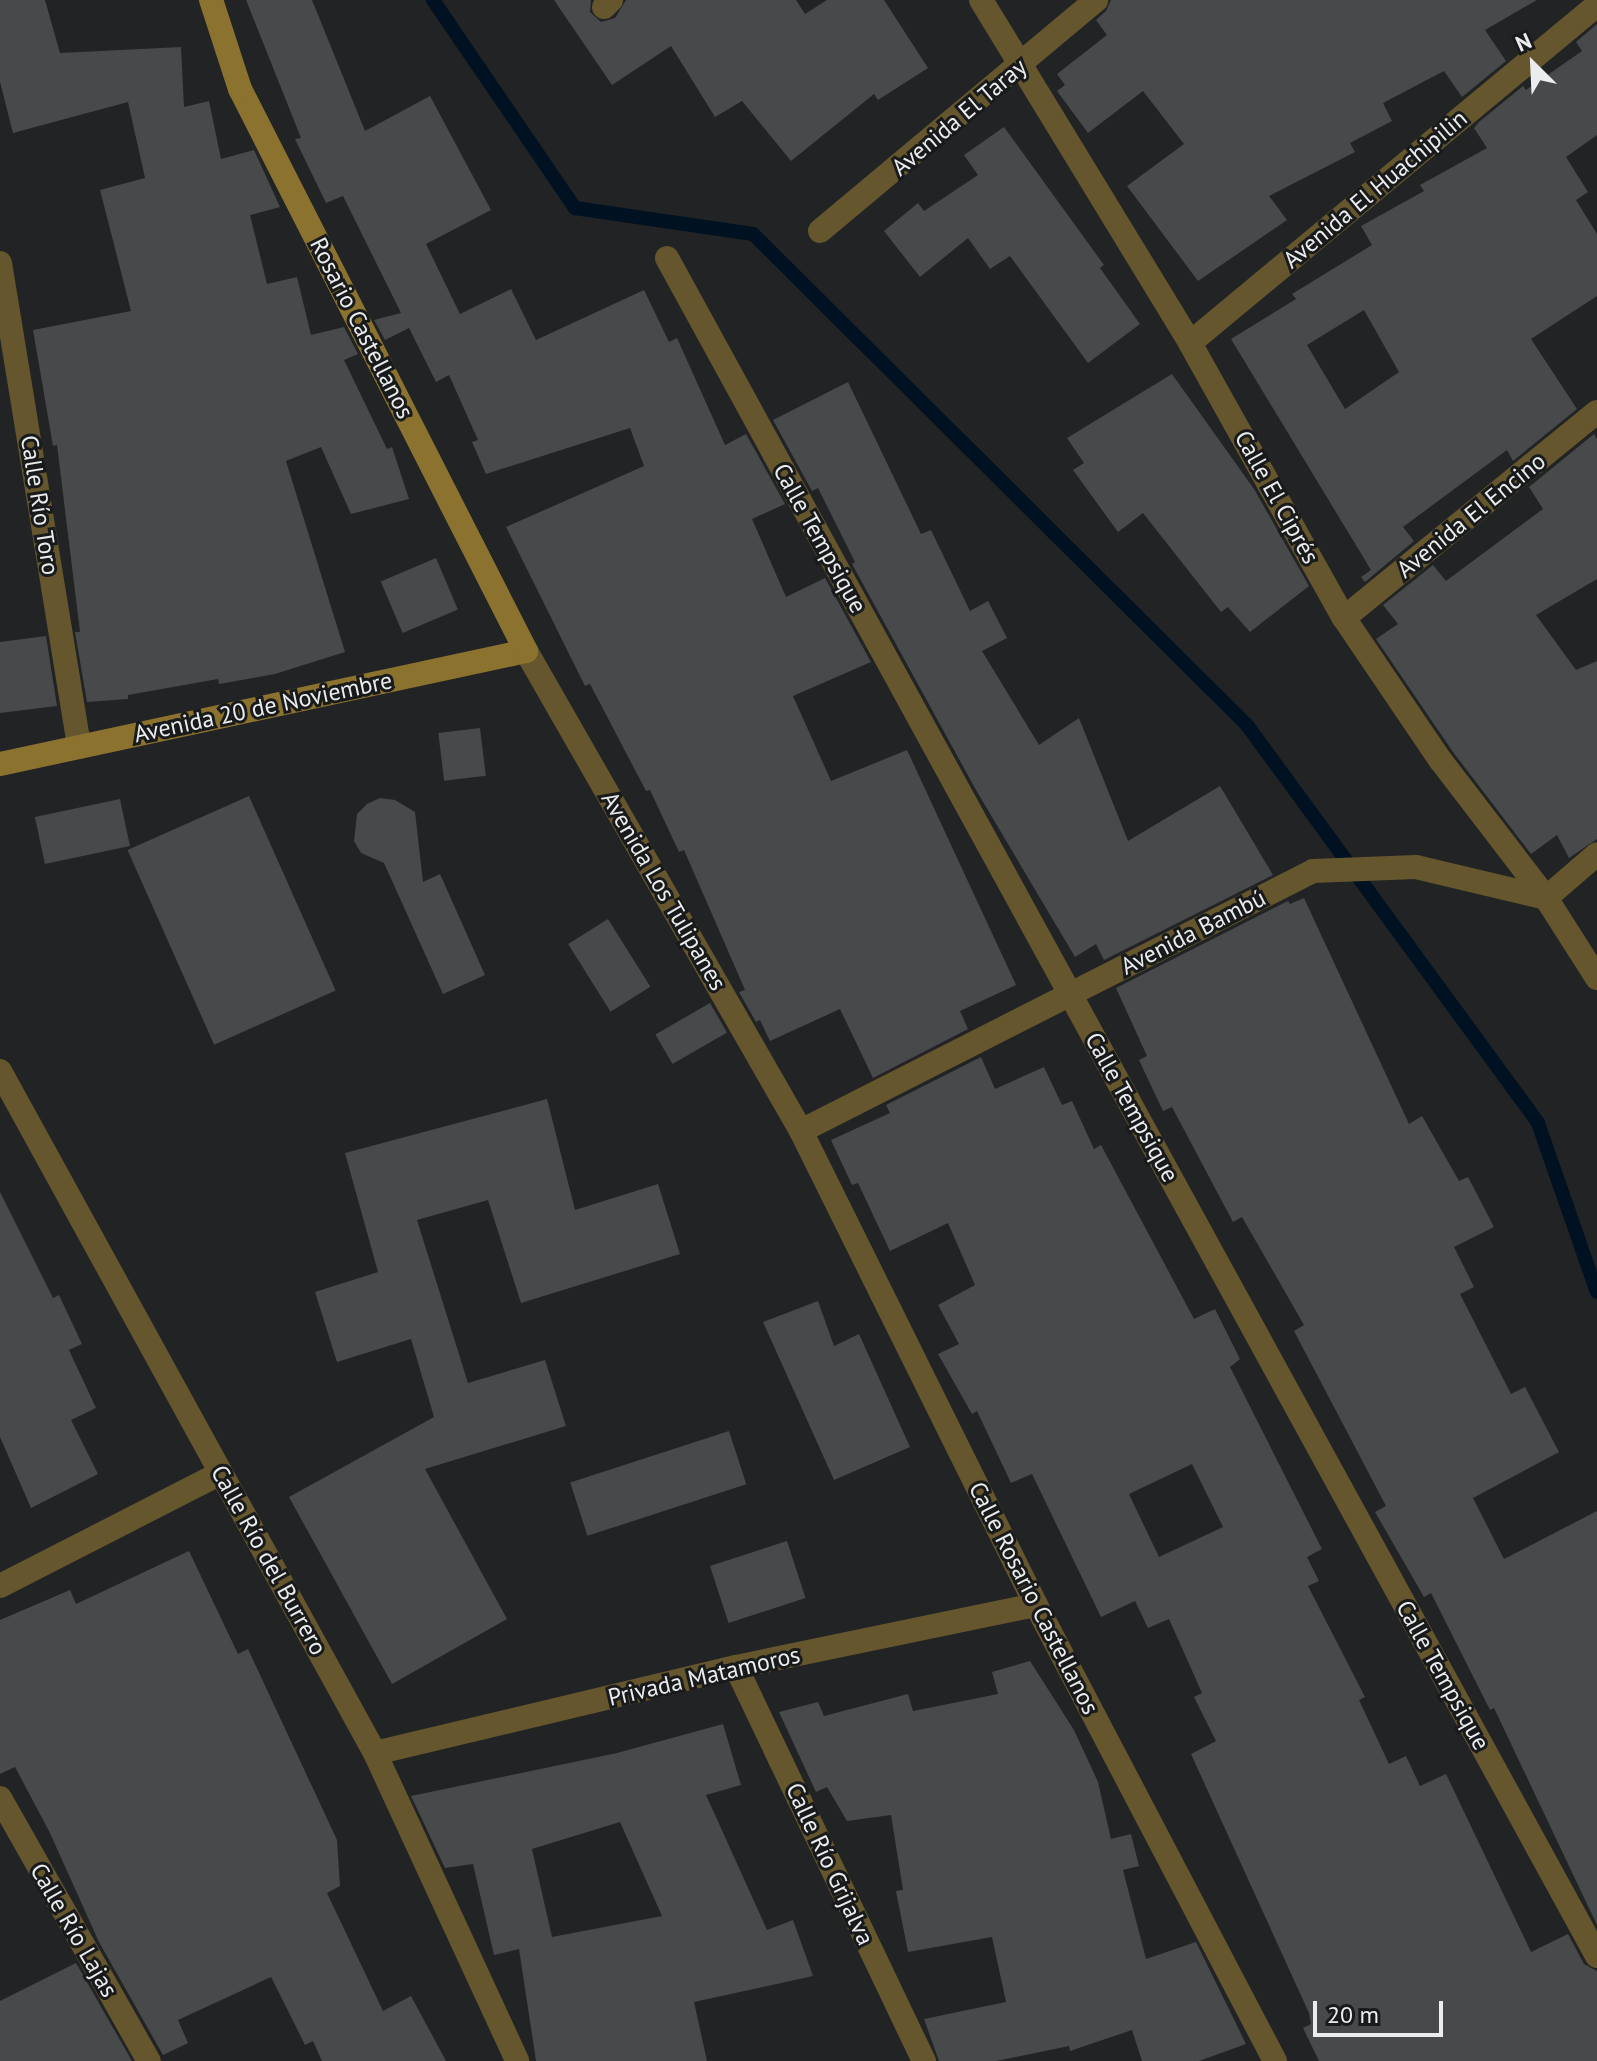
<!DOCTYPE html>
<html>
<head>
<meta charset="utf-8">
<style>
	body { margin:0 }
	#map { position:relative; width:1597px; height:2061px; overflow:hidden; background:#212325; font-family:"PT Sans",sans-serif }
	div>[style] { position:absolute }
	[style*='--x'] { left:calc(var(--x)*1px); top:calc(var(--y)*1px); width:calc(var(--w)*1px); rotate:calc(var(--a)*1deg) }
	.stream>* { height:14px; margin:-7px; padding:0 7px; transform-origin:7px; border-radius:7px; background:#012 }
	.building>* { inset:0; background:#47494b; transform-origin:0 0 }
	.street>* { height:24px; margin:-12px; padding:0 12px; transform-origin:12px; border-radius:12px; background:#66562e }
	.secondary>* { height:24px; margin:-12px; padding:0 12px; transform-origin:12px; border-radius:12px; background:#8c722f }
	span { translate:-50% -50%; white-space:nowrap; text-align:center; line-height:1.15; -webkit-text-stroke:6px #181a1b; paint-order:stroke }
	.street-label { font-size:24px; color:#ebeced }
	.north { position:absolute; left:1493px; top:24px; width:80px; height:80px; -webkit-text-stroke:6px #181a1b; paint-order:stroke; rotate:336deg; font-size:22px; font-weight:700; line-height:32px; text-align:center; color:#ebeced }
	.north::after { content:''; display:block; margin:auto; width:28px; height:36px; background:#ebeced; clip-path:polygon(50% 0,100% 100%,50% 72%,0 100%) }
	.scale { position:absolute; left:1313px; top:2001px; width:130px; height:36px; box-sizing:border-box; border:4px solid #ebeced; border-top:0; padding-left:10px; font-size:24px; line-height:28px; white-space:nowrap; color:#ebeced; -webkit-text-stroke:6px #181a1b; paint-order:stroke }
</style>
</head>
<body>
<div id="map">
	<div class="stream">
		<div style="--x:433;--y:0;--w:252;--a:55.7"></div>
		<div style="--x:575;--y:208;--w:180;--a:8.3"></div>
		<div style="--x:753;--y:234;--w:697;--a:44.83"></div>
		<div style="--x:1247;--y:725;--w:493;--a:53.8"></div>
		<div style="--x:1538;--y:1123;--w:179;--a:70.8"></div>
	</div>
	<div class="building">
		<div style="clip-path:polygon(0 0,45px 0,60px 53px,181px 47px,184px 107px,209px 101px,221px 159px,254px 150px,280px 207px,250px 215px,267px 284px,297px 277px,311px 335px,344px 327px,358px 354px,344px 360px,387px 449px,392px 447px,409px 499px,351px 514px,321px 447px,286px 461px,345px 652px,275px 674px,219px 684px,218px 679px,128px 695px,128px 699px,87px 702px,75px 632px,80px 632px,57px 445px,53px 446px,33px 330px,131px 311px,100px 190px,145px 178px,128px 102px,13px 133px,0 82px)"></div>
		<div style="clip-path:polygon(246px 0,312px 0,365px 131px,430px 96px,491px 210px,426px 244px,460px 314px,511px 289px,536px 340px,644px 290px,669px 342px,677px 338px,725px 445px,746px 434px,785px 504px,752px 519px,786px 597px,825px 578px,871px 662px,793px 696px,831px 781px,907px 750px,1016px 985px,960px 1011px,968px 1029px,873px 1078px,840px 1009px,770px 1041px,760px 1020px,756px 1022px,739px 992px,745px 990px,684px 850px,679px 852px,650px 790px,646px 791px,590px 684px,585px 686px,506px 527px,644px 466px,630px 428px,486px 474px,472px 442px,478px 440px,449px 375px,436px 382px,409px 328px,385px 340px,374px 320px,401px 313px,343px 196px,326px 203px,295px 139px,301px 138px)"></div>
		<div style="clip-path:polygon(554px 0,591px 0,590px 12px,601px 22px,615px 18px,626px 0,796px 0,805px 14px,827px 0,884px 0,928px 68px,878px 100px,874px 94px,791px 161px,742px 101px,715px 117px,671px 46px,612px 85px)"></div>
		<div style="clip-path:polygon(1111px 0,1537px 0,1485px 30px,1506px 61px,1462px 97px,1444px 71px,1383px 103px,1392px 121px,1350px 143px,1355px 152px,1269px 196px,1287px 220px,1198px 281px,1127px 186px,1184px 144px,1143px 91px,1088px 133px,1057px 91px,1065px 85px,1057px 74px,1107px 35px,1096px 20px,1106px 11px)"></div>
		<div style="clip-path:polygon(evenodd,1597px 24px,1597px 135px,1566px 157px,1588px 192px,1576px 200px,1597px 234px,1597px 296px,1531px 339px,1577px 409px,1513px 461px,1507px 450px,1403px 527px,1414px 541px,1365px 582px,1361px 577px,1371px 570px,1231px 339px,1296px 299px,1292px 294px,1372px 245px,1361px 226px,1424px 191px,1420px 185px,1487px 148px,1474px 128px,1479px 122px,1523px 86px,1526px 90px,1582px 51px,1576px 42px,1597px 24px,1364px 310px,1399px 372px,1345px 409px,1307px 345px,1364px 310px)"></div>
		<div style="clip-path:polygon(1004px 127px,1104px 265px,1100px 268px,1140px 324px,1088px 363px,1010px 256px,990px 269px,968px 238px,920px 277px,884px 231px,918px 203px,924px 211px,978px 175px,964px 155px)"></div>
		<div style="clip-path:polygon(1172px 374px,1254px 489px,1309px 586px,1250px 632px,1228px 607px,1221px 612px,1143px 513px,1118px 532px,1073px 470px,1084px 463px,1067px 438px)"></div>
		<div style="clip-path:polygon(848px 382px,921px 534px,931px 530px,970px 611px,988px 601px,1007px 638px,982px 651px,1039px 745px,1079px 718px,1128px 841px,1220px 786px,1273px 875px,1104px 960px,1096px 944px,1075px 957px,976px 790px,852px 564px,855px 562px,818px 488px,812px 491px,773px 420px)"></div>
		<div style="clip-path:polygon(1594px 434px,1597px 439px,1597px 579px,1536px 615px,1576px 670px,1597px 661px,1597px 839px,1569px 858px,1557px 835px,1531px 854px,1453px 752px,1376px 639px,1398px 624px,1383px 605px,1433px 565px,1446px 581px,1543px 509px,1529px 487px)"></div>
		<div style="left:436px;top:558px;width:56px;height:60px;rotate:67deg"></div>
		<div style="clip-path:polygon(46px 636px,57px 706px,0 713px,0 642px)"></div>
		<div style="left:480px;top:728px;width:48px;height:42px;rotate:83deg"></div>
		<div style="left:249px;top:796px;width:213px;height:133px;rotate:66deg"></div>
		<div style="clip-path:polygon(380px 798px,395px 800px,415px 812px,423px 882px,440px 874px,485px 975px,443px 994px,384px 863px,361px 853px,354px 841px,357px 814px,367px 804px)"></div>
		<div style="left:120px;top:799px;width:48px;height:87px;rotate:78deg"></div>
		<div style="clip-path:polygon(1304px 898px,1409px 1124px,1422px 1116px,1459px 1181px,1468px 1177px,1494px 1227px,1454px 1247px,1474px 1287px,1460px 1294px,1511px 1394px,1525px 1387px,1559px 1452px,1473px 1498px,1504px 1559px,1597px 1511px,1597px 1925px,1494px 1708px,1490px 1710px,1431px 1593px,1424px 1597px,1375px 1512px,1386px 1506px,1294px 1331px,1304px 1325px,1242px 1217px,1233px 1222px,1172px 1107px,1163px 1111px,1139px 1060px,1147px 1056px,1116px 988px,1288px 901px,1290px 904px)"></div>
		<div style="left:608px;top:919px;width:80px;height:47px;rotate:58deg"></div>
		<div style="left:710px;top:1003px;width:34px;height:63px;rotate:60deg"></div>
		<div style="clip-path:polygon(evenodd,981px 1057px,995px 1089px,1044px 1067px,1062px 1105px,1072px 1101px,1094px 1149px,1101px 1145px,1194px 1319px,1215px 1309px,1240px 1359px,1230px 1367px,1322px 1549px,1307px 1557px,1319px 1581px,1308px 1586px,1365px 1697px,1359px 1700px,1389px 1764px,1406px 1756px,1420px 1786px,1446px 1774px,1531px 1952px,1568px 1934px,1584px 1964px,1597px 1971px,1597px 2061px,1319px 2061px,1303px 2028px,1311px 2024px,1309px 2013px,1191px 1754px,1216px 1741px,1194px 1697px,1202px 1693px,1169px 1619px,1148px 1628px,1135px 1601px,1101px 1617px,1032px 1474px,1011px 1483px,977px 1411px,972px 1414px,938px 1354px,959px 1344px,938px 1305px,975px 1285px,948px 1223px,890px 1251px,858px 1183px,852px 1185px,831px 1140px,890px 1113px,886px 1105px,981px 1057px,1192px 1464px,1223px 1527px,1159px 1557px,1129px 1494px,1192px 1464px)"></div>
		<div style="clip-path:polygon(547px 1099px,575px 1210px,658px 1184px,680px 1254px,521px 1303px,488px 1200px,417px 1220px,468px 1383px,545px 1360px,566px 1426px,425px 1469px,507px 1619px,392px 1684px,289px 1497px,434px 1417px,411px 1339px,337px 1362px,315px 1292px,378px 1272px,345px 1153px)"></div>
		<div style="clip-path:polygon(0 1192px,53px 1298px,59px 1295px,82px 1344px,69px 1350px,96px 1408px,71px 1420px,98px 1474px,31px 1508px,0 1437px)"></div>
		<div style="clip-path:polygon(818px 1301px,834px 1346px,859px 1334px,910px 1447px,834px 1480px,763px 1322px)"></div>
		<div style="left:729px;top:1431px;width:56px;height:167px;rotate:72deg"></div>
		<div style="left:787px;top:1541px;width:60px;height:81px;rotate:72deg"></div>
		<div style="clip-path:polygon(189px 1551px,238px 1654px,248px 1649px,337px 1840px,340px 1886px,327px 1893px,383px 2011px,411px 1996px,446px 2061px,322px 2061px,313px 2041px,305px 2045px,271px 1977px,178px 2020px,188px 2043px,163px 2055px,99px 1942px,49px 1831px,15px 1767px,0 1774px,0 1620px,70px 1590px,76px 1604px)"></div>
		<div style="clip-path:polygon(1030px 1661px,1074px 1730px,1098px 1782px,1111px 1839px,1131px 1834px,1139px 1866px,1123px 1870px,1146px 1959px,1196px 1942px,1246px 2044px,1199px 2061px,1142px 2061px,1132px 2030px,1070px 2051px,1069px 2046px,996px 2061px,939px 2061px,924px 2019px,1006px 2002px,992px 1937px,908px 1952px,896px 1891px,903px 1890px,891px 1815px,847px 1821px,827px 1787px,816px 1792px,779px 1712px,818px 1702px,824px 1716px,908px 1694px,913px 1711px,998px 1694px,992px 1672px)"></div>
		<div style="clip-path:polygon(evenodd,723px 1724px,741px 1785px,706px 1795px,767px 1930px,793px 1920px,813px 1976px,694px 2002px,707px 2061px,536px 2061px,519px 1949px,494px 1955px,473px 1864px,445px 1868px,411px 1796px,617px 1753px,723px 1724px,620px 1822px,662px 1916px,552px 1937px,532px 1849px,620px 1822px)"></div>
		<div style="clip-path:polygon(76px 1963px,132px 2061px,0 2061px,0 2001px)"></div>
	</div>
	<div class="street">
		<div style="--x:981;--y:0;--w:402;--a:58.6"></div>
		<div style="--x:1190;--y:343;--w:315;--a:60.8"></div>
		<div style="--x:1344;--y:618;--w:173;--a:55.9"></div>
		<div style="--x:1441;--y:761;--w:173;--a:52.5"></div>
		<div style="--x:1546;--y:898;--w:95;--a:57.5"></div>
		<div style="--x:604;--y:7;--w:10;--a:-45"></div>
		<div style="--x:820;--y:231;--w:360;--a:-39.9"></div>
		<div style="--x:667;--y:258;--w:1936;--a:61.29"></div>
		<div style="--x:0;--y:263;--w:490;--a:80.7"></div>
		<div style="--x:1190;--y:343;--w:529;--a:-39.71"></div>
		<div style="--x:1344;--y:618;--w:326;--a:-39.2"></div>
		<div style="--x:526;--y:651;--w:553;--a:60.19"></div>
		<div style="--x:801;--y:1131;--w:529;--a:63.63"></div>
		<div style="--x:1036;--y:1605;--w:515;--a:62.34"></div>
		<div style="--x:0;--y:1071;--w:778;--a:61.2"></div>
		<div style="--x:375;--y:1753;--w:339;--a:65.2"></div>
		<div style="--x:801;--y:1131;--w:574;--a:-26.92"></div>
		<div style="--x:1313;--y:871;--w:103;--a:-2.2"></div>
		<div style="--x:1416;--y:867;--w:134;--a:13.4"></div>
		<div style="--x:1546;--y:898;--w:67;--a:-40.8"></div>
		<div style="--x:0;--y:1586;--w:248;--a:-27.1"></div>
		<div style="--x:736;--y:1667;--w:437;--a:64.5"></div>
		<div style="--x:375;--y:1753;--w:371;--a:-13.4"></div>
		<div style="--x:736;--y:1667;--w:306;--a:-11.7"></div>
		<div style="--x:0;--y:1798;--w:302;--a:60.5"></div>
	</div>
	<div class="secondary">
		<div style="--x:0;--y:764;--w:538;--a:-12.12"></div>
		<div style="--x:526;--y:651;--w:631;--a:-116.97"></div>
		<div style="--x:240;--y:89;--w:94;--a:-108"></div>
	</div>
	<div class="street-label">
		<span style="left:959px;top:117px;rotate:-40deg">Avenida El Taray</span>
		<span style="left:1375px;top:189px;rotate:-40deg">Avenida El Huachipilin</span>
		<span style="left:362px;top:328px;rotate:63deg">Rosario Castellanos</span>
		<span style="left:1277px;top:497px;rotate:61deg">Calle El Ciprés</span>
		<span style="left:40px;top:505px;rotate:81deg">Calle Río Toro</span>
		<span style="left:1471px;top:515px;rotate:-39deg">Avenida El Encino</span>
		<span style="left:820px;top:538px;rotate:61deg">Calle Tempsique</span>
		<span style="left:263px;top:707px;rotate:-12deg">Avenida 20 de Noviembre</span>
		<span style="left:664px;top:891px;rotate:60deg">Avenida Los Tulipanes</span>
		<span style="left:1193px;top:932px;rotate:-27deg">Avenida Bambú</span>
		<span style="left:1132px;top:1107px;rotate:61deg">Calle Tempsique</span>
		<span style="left:269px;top:1560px;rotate:61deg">Calle Río del Burrero</span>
		<span style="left:1034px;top:1598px;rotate:63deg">Calle Rosario Castellanos</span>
		<span style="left:1443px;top:1675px;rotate:61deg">Calle Tempsique</span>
		<span style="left:704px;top:1676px;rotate:-13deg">Privada Matamoros</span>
		<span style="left:830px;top:1864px;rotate:65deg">Calle Río Grijalva</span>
		<span style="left:74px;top:1930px;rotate:60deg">Calle Río Lajas</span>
	</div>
	<div class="north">N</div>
	<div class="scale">20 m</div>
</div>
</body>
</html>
